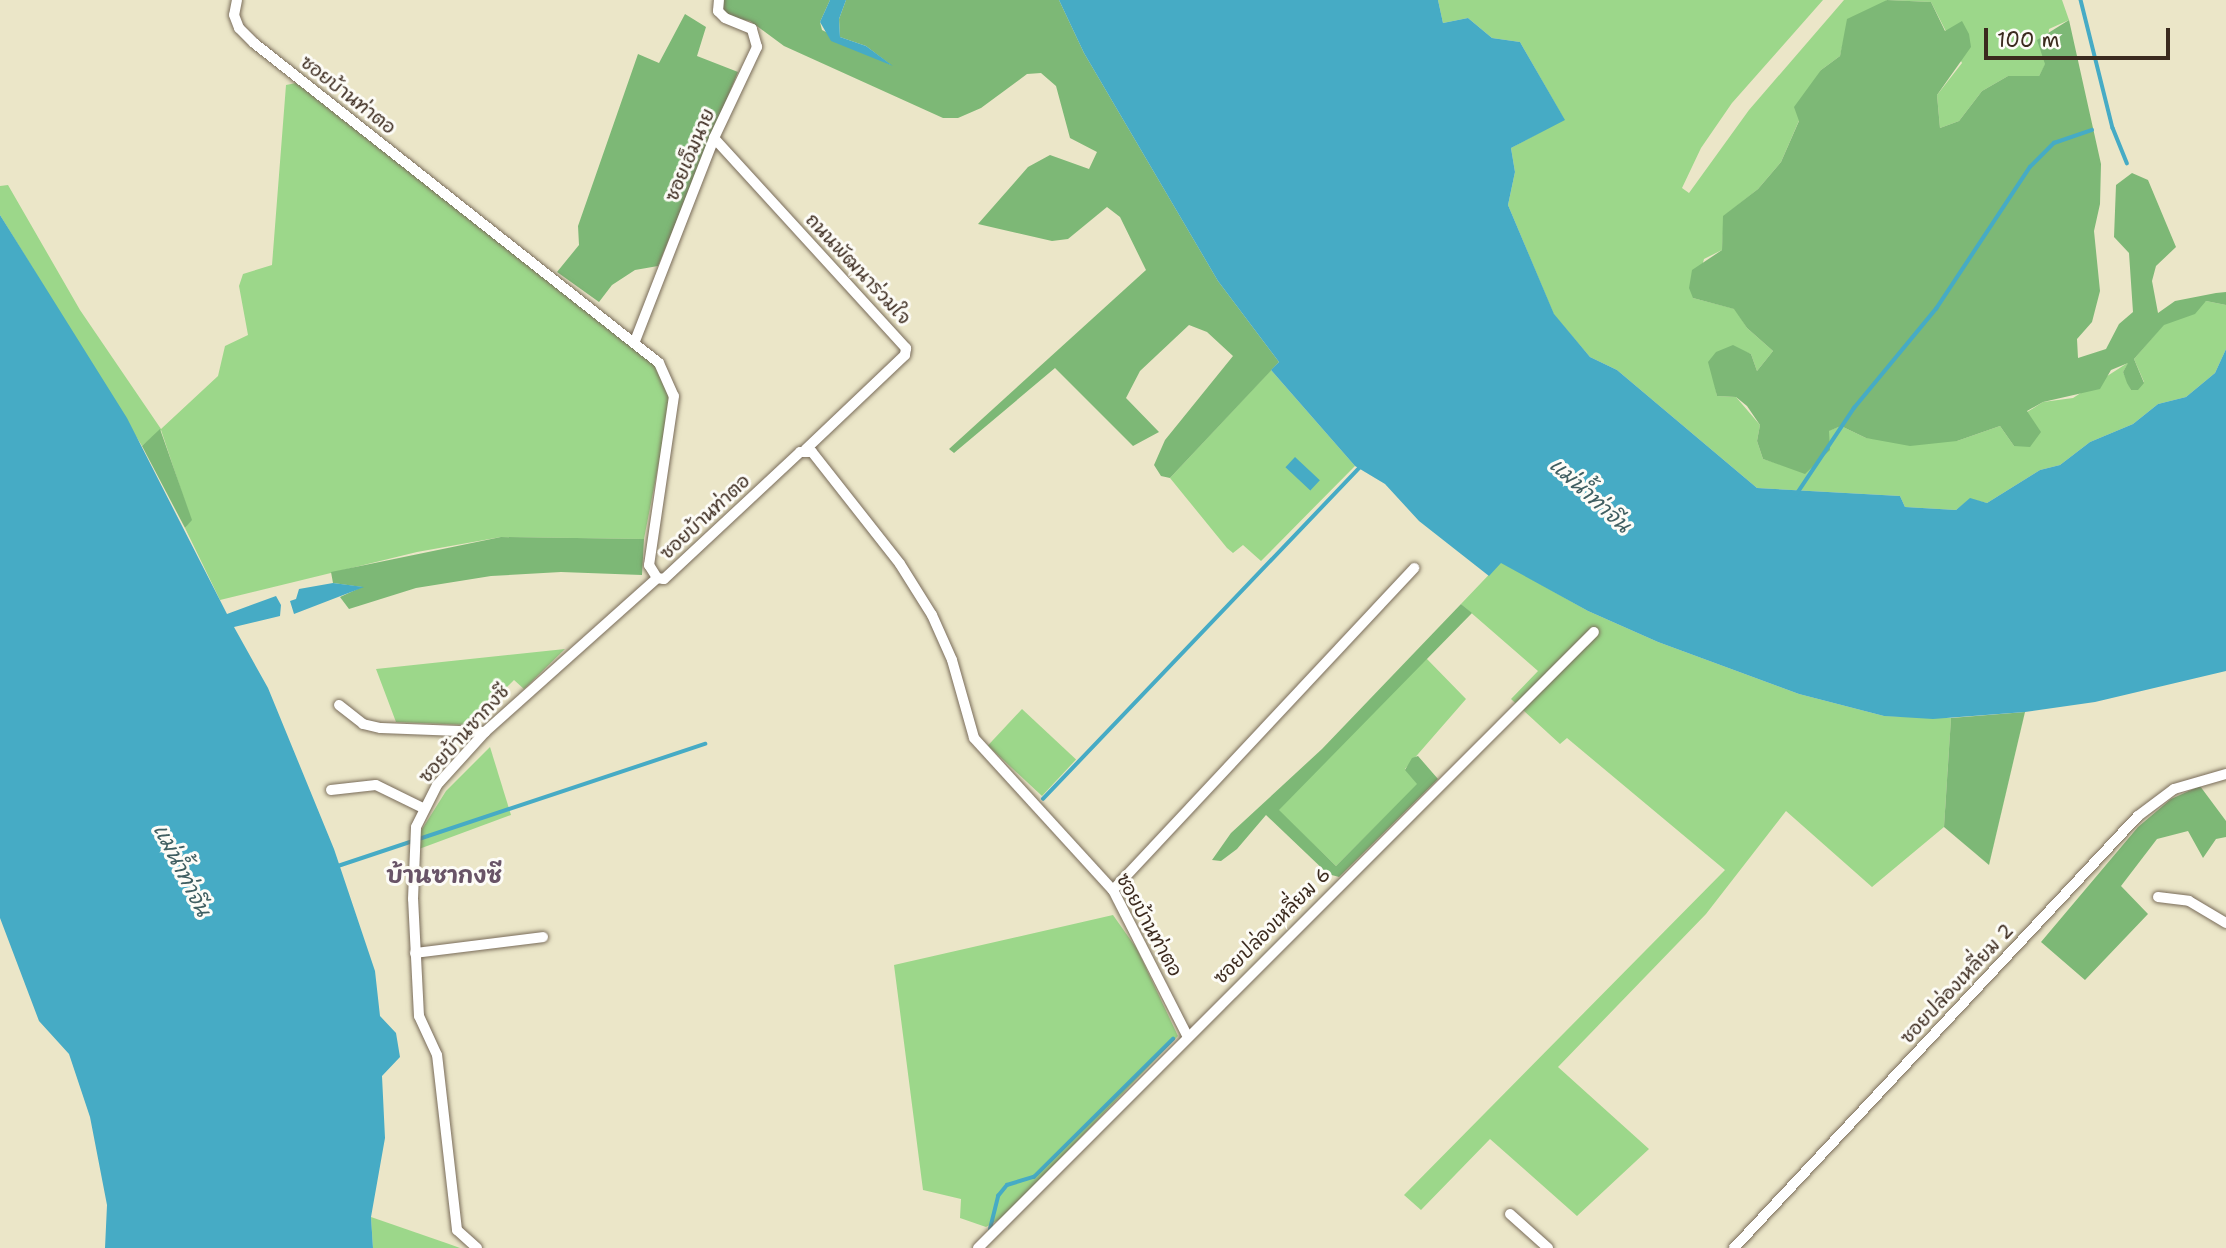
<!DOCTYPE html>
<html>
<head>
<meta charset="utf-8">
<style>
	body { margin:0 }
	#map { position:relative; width:2226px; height:1248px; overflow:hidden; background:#ebe6c8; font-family:"Shantell Sans","Playpen Sans Thai",sans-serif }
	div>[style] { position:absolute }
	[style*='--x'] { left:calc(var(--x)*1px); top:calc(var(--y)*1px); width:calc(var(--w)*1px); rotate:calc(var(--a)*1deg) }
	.green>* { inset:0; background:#9cd78a; transform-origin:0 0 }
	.forest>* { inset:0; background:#7db876 }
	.water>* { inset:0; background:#46abc5; transform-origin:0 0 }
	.stream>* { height:3.5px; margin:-1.75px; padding:0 1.75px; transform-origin:1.75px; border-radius:1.75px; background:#46abc5 }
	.roads { filter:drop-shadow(0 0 2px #796c5a) drop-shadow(0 0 2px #796c5a) }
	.minor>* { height:10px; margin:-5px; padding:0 5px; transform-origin:5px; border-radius:5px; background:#fff }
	span { translate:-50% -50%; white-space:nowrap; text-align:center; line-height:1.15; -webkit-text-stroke:6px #fdfcf7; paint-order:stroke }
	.street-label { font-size:19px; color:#3b2a1e }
	.water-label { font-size:21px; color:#3f5e61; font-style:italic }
	.quarter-label { font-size:23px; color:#695467; font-weight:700 }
	.scale { position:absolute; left:1984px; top:28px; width:186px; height:32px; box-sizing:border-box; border:4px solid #3b2a1e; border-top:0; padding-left:9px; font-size:21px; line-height:24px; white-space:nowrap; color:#3b2a1e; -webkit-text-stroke:5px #fdfcf7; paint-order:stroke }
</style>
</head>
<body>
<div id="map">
	<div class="green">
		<div style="clip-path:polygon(1438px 0,1823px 0,1732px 103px,1701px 148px,1682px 188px,1689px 193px,1749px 110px,1844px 0,2062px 0,2069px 20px,2049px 29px,2045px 65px,2039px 76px,2008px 76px,1982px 91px,1959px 121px,1940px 128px,1937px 95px,1962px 63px,1931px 2px,1887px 0,1844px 39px,1840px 56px,1821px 70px,1781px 162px,1758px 189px,1724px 216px,1722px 250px,1704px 259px,1693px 298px,1735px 309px,1747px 328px,1773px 351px,1757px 371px,1751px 354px,1743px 351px,1714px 381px,1717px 396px,1736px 397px,1760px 425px,1757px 441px,1763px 459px,1792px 468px,1828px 431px,1841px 426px,1866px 438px,1957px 441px,2000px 426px,2014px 446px,2027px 412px,2043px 402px,2073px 398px,2129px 362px,2123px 372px,2131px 390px,2144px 382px,2134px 359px,2164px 324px,2206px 301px,2226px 305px,2226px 349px,2215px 373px,2186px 397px,2158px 404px,2133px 424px,2090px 442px,2060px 465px,2040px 470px,1987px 503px,1970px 499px,1956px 510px,1905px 507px,1900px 496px,1757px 488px,1617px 370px,1590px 357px,1554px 315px,1508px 205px,1515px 172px,1511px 148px,1564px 119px,1520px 42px,1492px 38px,1468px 18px,1443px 23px)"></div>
		<div style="clip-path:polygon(296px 83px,662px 370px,670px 390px,669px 410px,644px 539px,501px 537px,417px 552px,220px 600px,185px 528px,191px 520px,161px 430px,142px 446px,0 215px,0 186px,8px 185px,80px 310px,161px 429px,218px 376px,225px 346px,248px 335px,239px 286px,243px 274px,272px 265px,286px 85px)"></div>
		<div style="clip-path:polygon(1271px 370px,1355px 466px,1261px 561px,1243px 545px,1233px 553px,1227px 548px,1170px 478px)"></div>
		<div style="clip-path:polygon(1501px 562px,1588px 611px,1658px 642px,1799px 694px,1884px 716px,1951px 718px,1944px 827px,1872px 887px,1786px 811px,1706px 914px,1558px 1067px,1649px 1149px,1577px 1216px,1490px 1139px,1421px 1210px,1404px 1195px,1725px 870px,1567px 738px,1560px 744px,1511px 699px,1538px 671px,1461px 604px)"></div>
		<div style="clip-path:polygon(565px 649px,524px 689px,514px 680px,469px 725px,396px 722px,376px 669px)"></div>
		<div style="clip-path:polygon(1426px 658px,1466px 699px,1405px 769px,1418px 784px,1336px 866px,1278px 810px)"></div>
		<div style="left:1022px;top:709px;width:74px;height:50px;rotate:43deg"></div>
		<div style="clip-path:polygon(490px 747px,511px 815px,419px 849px,419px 834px,446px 791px)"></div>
		<div style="clip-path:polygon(1113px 915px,1137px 949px,1178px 1036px,1005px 1216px,986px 1227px,960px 1218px,961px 1199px,923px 1190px,894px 965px)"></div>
		<div style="clip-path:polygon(371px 1217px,449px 1244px,460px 1248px,373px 1248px)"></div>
	</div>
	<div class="forest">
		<div style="clip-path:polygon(719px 0,830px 0,820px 22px,822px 30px,891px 65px,866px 46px,840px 37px,839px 19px,846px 0,1059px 0,1084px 53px,1218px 281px,1279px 362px,1170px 478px,1161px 476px,1154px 465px,1165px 440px,1233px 356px,1207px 332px,1189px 325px,1140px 371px,1126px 398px,1159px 432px,1133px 446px,1055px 368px,954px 453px,949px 449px,1146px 270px,1120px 217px,1107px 207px,1068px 239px,1052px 241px,978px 224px,1028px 167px,1050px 155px,1089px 169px,1097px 152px,1070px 138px,1056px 86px,1041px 73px,1027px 74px,981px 108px,958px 118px,943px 118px,784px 46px,750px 21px,713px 14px)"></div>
		<div style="clip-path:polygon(1887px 0,1931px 2px,1945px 31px,1962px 21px,1969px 34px,1971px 47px,1937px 95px,1940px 128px,1959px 121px,1982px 91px,2008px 76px,2039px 76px,2045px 64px,2037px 40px,2069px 20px,2101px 164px,2100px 204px,2094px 231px,2100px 291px,2092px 322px,2077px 339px,2078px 358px,2106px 349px,2119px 324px,2133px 312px,2129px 253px,2114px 237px,2116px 185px,2132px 173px,2148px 180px,2176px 247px,2156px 266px,2152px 281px,2158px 313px,2175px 301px,2216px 293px,2226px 292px,2226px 305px,2206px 301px,2195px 314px,2164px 325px,2134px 359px,2144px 383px,2138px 390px,2131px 390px,2127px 383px,2123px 372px,2128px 363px,2111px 370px,2100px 389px,2043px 402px,2027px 411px,2041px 432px,2030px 447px,2014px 446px,2000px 426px,1957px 441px,1910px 446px,1866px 438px,1841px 426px,1829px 431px,1830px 450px,1805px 474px,1763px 459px,1757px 441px,1760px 425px,1747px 406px,1736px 397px,1717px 396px,1708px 362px,1716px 352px,1733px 345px,1751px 354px,1757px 371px,1773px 351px,1747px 328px,1734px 309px,1693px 298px,1689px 288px,1692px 270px,1722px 250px,1723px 216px,1758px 189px,1781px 162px,1799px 121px,1794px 107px,1821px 70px,1840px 56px,1847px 19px)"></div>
		<div style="clip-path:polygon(685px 14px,706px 27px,697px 56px,738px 72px,658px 266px,635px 270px,612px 285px,599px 302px,557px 272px,579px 245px,578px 226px,638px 54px,659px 63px)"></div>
		<div style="clip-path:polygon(160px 429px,192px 520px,185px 528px,142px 446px)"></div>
		<div style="clip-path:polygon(501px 537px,644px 539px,642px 575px,561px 572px,491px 576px,416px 588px,349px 609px,340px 597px,362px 587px,333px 583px,331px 572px)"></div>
		<div style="clip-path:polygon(1461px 604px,1472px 613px,1279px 810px,1336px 866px,1417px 784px,1405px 770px,1412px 758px,1418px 756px,1438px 779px,1339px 877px,1328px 874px,1266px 815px,1237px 849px,1221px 861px,1212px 860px,1231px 833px,1322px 749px)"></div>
		<div style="clip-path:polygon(2025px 712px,1989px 865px,1944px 827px,1951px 718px)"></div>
		<div style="clip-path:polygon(2200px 786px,2226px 821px,2226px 837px,2216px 839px,2203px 858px,2188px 831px,2157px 839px,2121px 886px,2148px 914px,2085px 980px,2041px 942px,2138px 827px,2171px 799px)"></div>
	</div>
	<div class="water">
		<div style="clip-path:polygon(830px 0,846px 0,839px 19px,840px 37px,866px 46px,893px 66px,831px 41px,820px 22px)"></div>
		<div style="clip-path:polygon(1059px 0,1438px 0,1443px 23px,1468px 18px,1492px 38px,1520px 42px,1565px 120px,1511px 148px,1515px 172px,1508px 205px,1554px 314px,1590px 357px,1617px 370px,1757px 488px,1900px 496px,1905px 507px,1956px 510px,1970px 498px,1987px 503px,2040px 470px,2060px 465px,2090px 442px,2133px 424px,2158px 404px,2186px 397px,2215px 373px,2226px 349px,2226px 671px,2095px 702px,2025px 712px,1933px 719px,1884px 716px,1799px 694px,1658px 642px,1588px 611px,1501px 563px,1489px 576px,1419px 521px,1385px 484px,1355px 466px,1271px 370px,1279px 362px,1218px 281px,1084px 53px)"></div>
		<div style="clip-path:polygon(0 215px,127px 418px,227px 614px,276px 596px,281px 605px,280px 616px,234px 627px,268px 688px,334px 849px,375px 971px,380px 1016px,396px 1033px,400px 1057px,382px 1076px,385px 1138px,371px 1217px,373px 1248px,105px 1248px,107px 1205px,90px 1117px,69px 1054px,39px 1021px,0 918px)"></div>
		<div style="left:1295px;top:457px;width:34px;height:14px;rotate:43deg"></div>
		<div style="clip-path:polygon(333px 583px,364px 587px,294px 614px,290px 601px,296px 599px,299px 589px)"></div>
	</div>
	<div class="stream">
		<div style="--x:2081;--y:0;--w:132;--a:76"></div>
		<div style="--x:2113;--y:128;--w:38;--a:68"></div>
		<div style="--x:1796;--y:495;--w:105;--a:-56.3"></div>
		<div style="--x:1854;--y:408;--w:129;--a:-50.4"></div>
		<div style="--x:1936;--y:309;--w:170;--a:-56.5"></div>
		<div style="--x:2030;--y:167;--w:34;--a:-45"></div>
		<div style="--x:2054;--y:143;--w:40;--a:-18.9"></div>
		<div style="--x:1043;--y:799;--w:459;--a:-46.3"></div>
		<div style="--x:338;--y:866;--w:387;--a:-18.4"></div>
		<div style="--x:990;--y:1229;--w:34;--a:-76"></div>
		<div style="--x:998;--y:1196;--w:14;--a:-51"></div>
		<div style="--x:1007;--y:1185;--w:28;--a:-17"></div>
		<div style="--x:1034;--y:1177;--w:196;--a:-44.8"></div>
	</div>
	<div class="roads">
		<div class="minor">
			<div style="--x:237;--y:0;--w:15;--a:101"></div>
			<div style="--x:234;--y:15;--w:14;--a:69"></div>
			<div style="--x:239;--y:28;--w:21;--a:45"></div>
			<div style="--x:254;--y:43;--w:516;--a:38.31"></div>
			<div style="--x:659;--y:363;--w:36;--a:66"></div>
			<div style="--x:674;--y:396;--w:171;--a:98.4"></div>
			<div style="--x:649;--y:565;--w:15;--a:58"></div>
			<div style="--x:657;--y:578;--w:7;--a:8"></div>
			<div style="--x:664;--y:579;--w:186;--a:-43"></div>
			<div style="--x:800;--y:452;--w:12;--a:0"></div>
			<div style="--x:812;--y:452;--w:142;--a:51.8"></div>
			<div style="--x:900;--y:564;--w:60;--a:57.9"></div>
			<div style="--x:932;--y:615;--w:49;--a:66"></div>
			<div style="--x:952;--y:660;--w:81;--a:74.2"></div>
			<div style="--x:974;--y:738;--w:206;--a:47.6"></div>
			<div style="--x:1113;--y:890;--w:163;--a:63"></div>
			<div style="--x:714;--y:138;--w:285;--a:47.6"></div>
			<div style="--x:906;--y:348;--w:7;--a:98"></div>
			<div style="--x:905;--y:355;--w:137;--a:136.5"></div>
			<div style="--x:635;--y:341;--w:218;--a:-68.7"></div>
			<div style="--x:714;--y:138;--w:101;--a:-64.7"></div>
			<div style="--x:757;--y:47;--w:19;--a:-106"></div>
			<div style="--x:752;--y:29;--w:29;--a:-158"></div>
			<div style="--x:725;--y:18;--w:10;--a:-135"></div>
			<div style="--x:718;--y:11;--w:11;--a:-85"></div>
			<div style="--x:339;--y:705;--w:31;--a:38"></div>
			<div style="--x:363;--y:724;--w:18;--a:13"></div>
			<div style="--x:381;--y:728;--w:104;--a:2.2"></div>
			<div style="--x:331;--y:790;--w:45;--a:-6.3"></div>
			<div style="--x:376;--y:785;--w:52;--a:26.1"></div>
			<div style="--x:1113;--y:890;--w:441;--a:-46.9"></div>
			<div style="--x:2158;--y:897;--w:31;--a:7"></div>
			<div style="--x:2189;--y:901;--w:43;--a:30.7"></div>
			<div style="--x:415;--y:953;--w:129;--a:-7.1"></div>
			<div style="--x:1510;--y:1214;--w:51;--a:41.8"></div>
			<div style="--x:477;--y:1248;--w:27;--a:-138"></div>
			<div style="--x:457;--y:1230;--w:176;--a:-96.5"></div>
			<div style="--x:437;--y:1055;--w:43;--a:-114.8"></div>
			<div style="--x:419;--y:1016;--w:117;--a:-92.9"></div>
			<div style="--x:413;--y:899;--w:72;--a:-87.6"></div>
			<div style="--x:416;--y:827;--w:47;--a:-63.4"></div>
			<div style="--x:437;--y:785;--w:72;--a:-47.8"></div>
			<div style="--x:485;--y:732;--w:231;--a:-41.8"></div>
			<div style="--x:978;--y:1248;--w:871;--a:-45"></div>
			<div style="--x:1734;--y:1248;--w:591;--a:-46.92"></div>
			<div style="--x:2138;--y:816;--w:45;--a:-36.9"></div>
			<div style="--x:2174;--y:789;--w:54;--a:-16.1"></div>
		</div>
	</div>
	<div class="street-label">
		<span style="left:348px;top:95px;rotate:38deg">ซอยบ้านท่าตอ</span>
		<span style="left:690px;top:155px;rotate:-67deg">ซอยเอ็มนาย</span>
		<span style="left:858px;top:269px;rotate:47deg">ถนนพัฒนาร่วมใจ</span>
		<span style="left:705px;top:517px;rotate:-43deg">ซอยบ้านท่าตอ</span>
		<span style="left:464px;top:734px;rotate:-48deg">ซอยบ้านซากงซี</span>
		<span style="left:1149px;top:925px;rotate:61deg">ซอยบ้านท่าตอ</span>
		<span style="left:1272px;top:926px;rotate:-45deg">ซอยปล่องเหลี่ยม 6</span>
		<span style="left:1957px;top:984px;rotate:-47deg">ซอยปล่องเหลี่ยม 2</span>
	</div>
	<div class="water-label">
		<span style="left:1590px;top:495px;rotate:42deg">แม่น้ำท่าจีน</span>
		<span style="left:182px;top:870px;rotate:63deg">แม่น้ำท่าจีน</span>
	</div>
	<div class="quarter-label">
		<span style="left:444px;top:875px">บ้านซากงซี</span>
	</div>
	<div class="scale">100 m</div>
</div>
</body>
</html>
